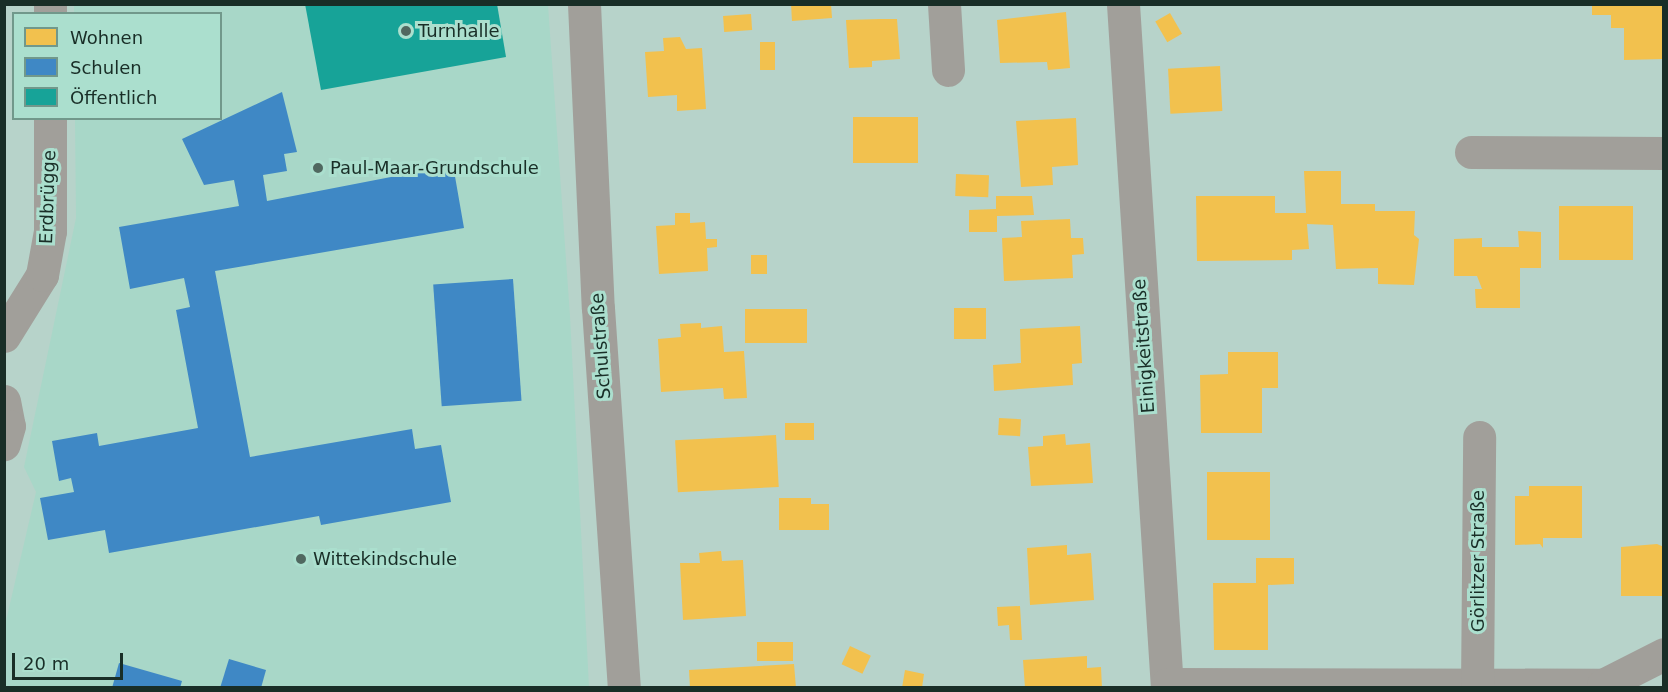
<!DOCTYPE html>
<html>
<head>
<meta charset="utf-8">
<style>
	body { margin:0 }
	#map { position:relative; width:1668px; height:692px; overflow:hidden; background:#b7d3ca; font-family:"DejaVu Sans",sans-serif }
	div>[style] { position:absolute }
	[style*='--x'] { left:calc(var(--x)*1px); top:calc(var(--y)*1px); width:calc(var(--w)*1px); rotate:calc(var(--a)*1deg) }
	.built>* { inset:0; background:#a8d7c8 }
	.homes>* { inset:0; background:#f2c14e; transform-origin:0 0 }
	.schools>* { inset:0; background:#3f88c5; transform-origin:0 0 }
	.public>* { inset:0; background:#17a398 }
	.minor>* { height:33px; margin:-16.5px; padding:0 16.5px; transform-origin:16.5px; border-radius:16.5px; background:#a19f9a }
	.dots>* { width:16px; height:16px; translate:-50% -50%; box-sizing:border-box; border:3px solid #abdfce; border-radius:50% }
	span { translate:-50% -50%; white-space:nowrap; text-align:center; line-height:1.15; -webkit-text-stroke:6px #abdfce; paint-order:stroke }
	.poi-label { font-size:18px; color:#192e27 }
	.left { translate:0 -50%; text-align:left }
	.street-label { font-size:18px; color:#192e27 }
	.frame { position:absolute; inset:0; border:6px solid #192e27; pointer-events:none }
	.legend { position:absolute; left:12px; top:12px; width:210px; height:108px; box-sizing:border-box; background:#abdfce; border:2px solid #71988b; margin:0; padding:8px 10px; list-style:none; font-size:18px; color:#192e27 }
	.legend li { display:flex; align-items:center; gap:12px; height:30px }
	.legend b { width:30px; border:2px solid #71988b }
	.scale { position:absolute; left:12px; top:653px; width:111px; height:27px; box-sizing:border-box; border:3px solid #192e27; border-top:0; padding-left:8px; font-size:18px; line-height:21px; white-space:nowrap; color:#192e27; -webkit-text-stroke:4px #abdfce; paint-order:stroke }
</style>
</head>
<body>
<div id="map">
	<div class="built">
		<div style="clip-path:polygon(74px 5px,548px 5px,570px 316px,589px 687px,5px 688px,5px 625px,36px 492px,24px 467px,76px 218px,75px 119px,220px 118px,220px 14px,74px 13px)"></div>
	</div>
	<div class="homes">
		<div style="clip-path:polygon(791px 4px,831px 4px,832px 18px,792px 21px)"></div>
		<div style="clip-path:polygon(1592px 4px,1664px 4px,1664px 59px,1624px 60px,1624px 28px,1611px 28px,1611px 15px,1592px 15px)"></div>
		<div style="clip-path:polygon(1066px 12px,1070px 68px,1048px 70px,1047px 62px,1000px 63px,997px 20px)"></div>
		<div style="left:1170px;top:13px;width:24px;height:17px;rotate:60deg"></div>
		<div style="left:751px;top:14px;width:16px;height:28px;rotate:86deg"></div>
		<div style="clip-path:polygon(880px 19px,897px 19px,900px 59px,872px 61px,872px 67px,849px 68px,846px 20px)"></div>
		<div style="clip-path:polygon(680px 37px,686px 49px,702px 48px,706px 109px,677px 111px,677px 95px,648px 97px,645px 52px,664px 51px,663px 38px)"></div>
		<div style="left:760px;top:42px;width:15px;height:28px"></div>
		<div style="left:1220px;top:66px;width:45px;height:52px;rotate:87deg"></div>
		<div style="left:853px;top:117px;width:65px;height:46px"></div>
		<div style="clip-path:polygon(1076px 118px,1078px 165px,1052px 167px,1053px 185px,1021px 187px,1016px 121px)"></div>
		<div style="clip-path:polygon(1304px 171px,1341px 171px,1341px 204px,1375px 204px,1375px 211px,1415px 211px,1414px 235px,1419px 239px,1414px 285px,1378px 284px,1378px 268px,1336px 269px,1333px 225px,1307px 224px,1309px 249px,1292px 250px,1292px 260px,1197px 261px,1196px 196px,1275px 196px,1275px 213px,1306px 213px)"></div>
		<div style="left:956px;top:174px;width:33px;height:22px;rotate:2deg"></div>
		<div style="clip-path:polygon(996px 196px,1032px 196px,1034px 215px,997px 216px,997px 232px,969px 232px,969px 210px,996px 209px)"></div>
		<div style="left:1559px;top:206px;width:74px;height:54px"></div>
		<div style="clip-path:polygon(675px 213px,690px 213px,690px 223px,705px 222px,706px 239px,717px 239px,717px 247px,707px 248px,708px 271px,659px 274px,656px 226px,675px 225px)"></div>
		<div style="clip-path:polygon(1070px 219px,1071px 238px,1083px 238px,1084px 254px,1072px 255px,1073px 278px,1004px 281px,1002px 238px,1022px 237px,1021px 221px)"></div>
		<div style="clip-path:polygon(1518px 231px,1541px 232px,1541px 268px,1520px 268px,1520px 308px,1476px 308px,1475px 289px,1482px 289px,1477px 276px,1454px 276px,1454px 239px,1482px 238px,1482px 247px,1519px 247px)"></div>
		<div style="left:751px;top:255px;width:16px;height:19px"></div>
		<div style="left:954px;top:308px;width:32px;height:31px"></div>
		<div style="left:807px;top:309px;width:34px;height:62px;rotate:90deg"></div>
		<div style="clip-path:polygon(701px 323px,701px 328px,722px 326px,724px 352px,744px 351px,747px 398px,724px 399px,723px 388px,661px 392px,658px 339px,681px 337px,680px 324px)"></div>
		<div style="clip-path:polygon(1080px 326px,1082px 363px,1072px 364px,1073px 385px,994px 391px,993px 365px,1021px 363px,1020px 329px)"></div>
		<div style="clip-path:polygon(1228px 352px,1278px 352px,1278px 388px,1262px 388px,1262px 433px,1201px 433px,1200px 375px,1228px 374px)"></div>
		<div style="left:999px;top:418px;width:22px;height:17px;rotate:3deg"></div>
		<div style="left:785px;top:423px;width:29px;height:17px"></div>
		<div style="clip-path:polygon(1065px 434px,1066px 445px,1090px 443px,1093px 483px,1031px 486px,1028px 447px,1043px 446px,1043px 436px)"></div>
		<div style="left:776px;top:435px;width:52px;height:101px;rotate:87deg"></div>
		<div style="left:1270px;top:472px;width:68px;height:63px;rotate:90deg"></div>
		<div style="clip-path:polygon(1529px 486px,1582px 486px,1582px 538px,1543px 538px,1543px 548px,1540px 544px,1515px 545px,1515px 496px,1529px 496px)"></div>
		<div style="clip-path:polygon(779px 498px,811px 498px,811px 504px,829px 504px,829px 530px,779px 530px)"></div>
		<div style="clip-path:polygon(1657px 544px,1664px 547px,1664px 596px,1621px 596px,1621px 547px)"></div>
		<div style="clip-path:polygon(1067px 545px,1067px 555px,1091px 553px,1094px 600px,1030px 605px,1027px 548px)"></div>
		<div style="clip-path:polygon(721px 551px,722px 561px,743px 560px,746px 616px,683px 620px,680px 563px,700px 563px,699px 553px)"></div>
		<div style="clip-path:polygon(1256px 558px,1294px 558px,1294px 584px,1268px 585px,1268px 650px,1214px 650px,1213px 583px,1256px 583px)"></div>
		<div style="clip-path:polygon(1020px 606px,1022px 640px,1010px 640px,1009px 625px,998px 626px,997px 607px)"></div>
		<div style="left:793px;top:642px;width:19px;height:36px;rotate:90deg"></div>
		<div style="left:850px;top:646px;width:23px;height:20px;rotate:25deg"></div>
		<div style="clip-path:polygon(1087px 656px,1087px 668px,1101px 667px,1102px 688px,1025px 688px,1023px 660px)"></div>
		<div style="clip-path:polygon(794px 664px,796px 688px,690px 688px,689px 670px)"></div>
		<div style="clip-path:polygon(905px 670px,924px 674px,922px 688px,902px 688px)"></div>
	</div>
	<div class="schools">
		<div style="clip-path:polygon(282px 92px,297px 152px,284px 154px,287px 171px,263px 175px,267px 201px,453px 165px,464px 228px,215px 271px,250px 457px,412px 429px,415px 449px,441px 445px,451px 502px,321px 525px,319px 516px,109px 553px,105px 530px,48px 540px,40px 498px,74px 492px,71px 478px,59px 481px,52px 441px,97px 433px,99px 446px,198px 428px,176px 310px,190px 307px,184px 278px,130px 289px,119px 227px,239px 206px,234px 180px,204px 185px,182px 139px)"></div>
		<div style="left:513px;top:279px;width:122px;height:80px;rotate:86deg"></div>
		<div style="clip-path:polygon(229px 659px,266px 670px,261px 688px,220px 688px)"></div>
		<div style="clip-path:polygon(119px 663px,182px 681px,180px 688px,112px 688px)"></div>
	</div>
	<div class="public">
		<div style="clip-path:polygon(305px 4px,497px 4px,506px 57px,321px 90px)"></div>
	</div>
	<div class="minor">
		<div style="--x:50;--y:4;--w:10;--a:90"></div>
		<div style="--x:584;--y:4;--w:304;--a:87.4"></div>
		<div style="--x:598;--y:308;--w:381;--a:86.1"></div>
		<div style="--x:944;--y:4;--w:66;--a:86.5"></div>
		<div style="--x:1123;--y:4;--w:685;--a:86.32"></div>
		<div style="--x:1471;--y:152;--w:193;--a:0.3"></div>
		<div style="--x:4;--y:336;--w:72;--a:-58.1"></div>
		<div style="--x:42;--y:275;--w:45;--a:-79.7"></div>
		<div style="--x:50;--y:231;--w:113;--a:-90"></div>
		<div style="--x:4;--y:401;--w:25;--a:79"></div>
		<div style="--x:9;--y:426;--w:19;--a:106"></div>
		<div style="--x:1167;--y:684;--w:436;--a:0.1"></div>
		<div style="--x:1603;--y:685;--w:68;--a:-26.9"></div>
		<div style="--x:1477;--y:688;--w:251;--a:-89.5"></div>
	</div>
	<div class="dots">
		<div style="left:406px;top:31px;background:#506860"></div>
		<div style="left:318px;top:168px;background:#506860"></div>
		<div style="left:301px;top:559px;background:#506860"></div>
	</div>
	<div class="poi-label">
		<span class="left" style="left:418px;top:31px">Turnhalle</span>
		<span class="left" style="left:330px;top:168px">Paul-Maar-Grundschule</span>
		<span class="left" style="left:313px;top:559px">Wittekindschule</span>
	</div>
	<div class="street-label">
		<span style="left:48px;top:197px;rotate:-88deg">Erdbrügge</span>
		<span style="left:601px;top:346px;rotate:-94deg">Schulstraße</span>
		<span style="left:1144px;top:346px;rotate:-94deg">Einigkeitstraße</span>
		<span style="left:1478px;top:561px;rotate:-90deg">Görlitzer Straße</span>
	</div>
	<div class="frame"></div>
	<ul class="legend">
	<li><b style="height:16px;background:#f2c14e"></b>Wohnen</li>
	<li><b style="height:16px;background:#3f88c5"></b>Schulen</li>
	<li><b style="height:16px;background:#17a398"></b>Öffentlich</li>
	</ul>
	<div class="scale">20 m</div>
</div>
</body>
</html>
